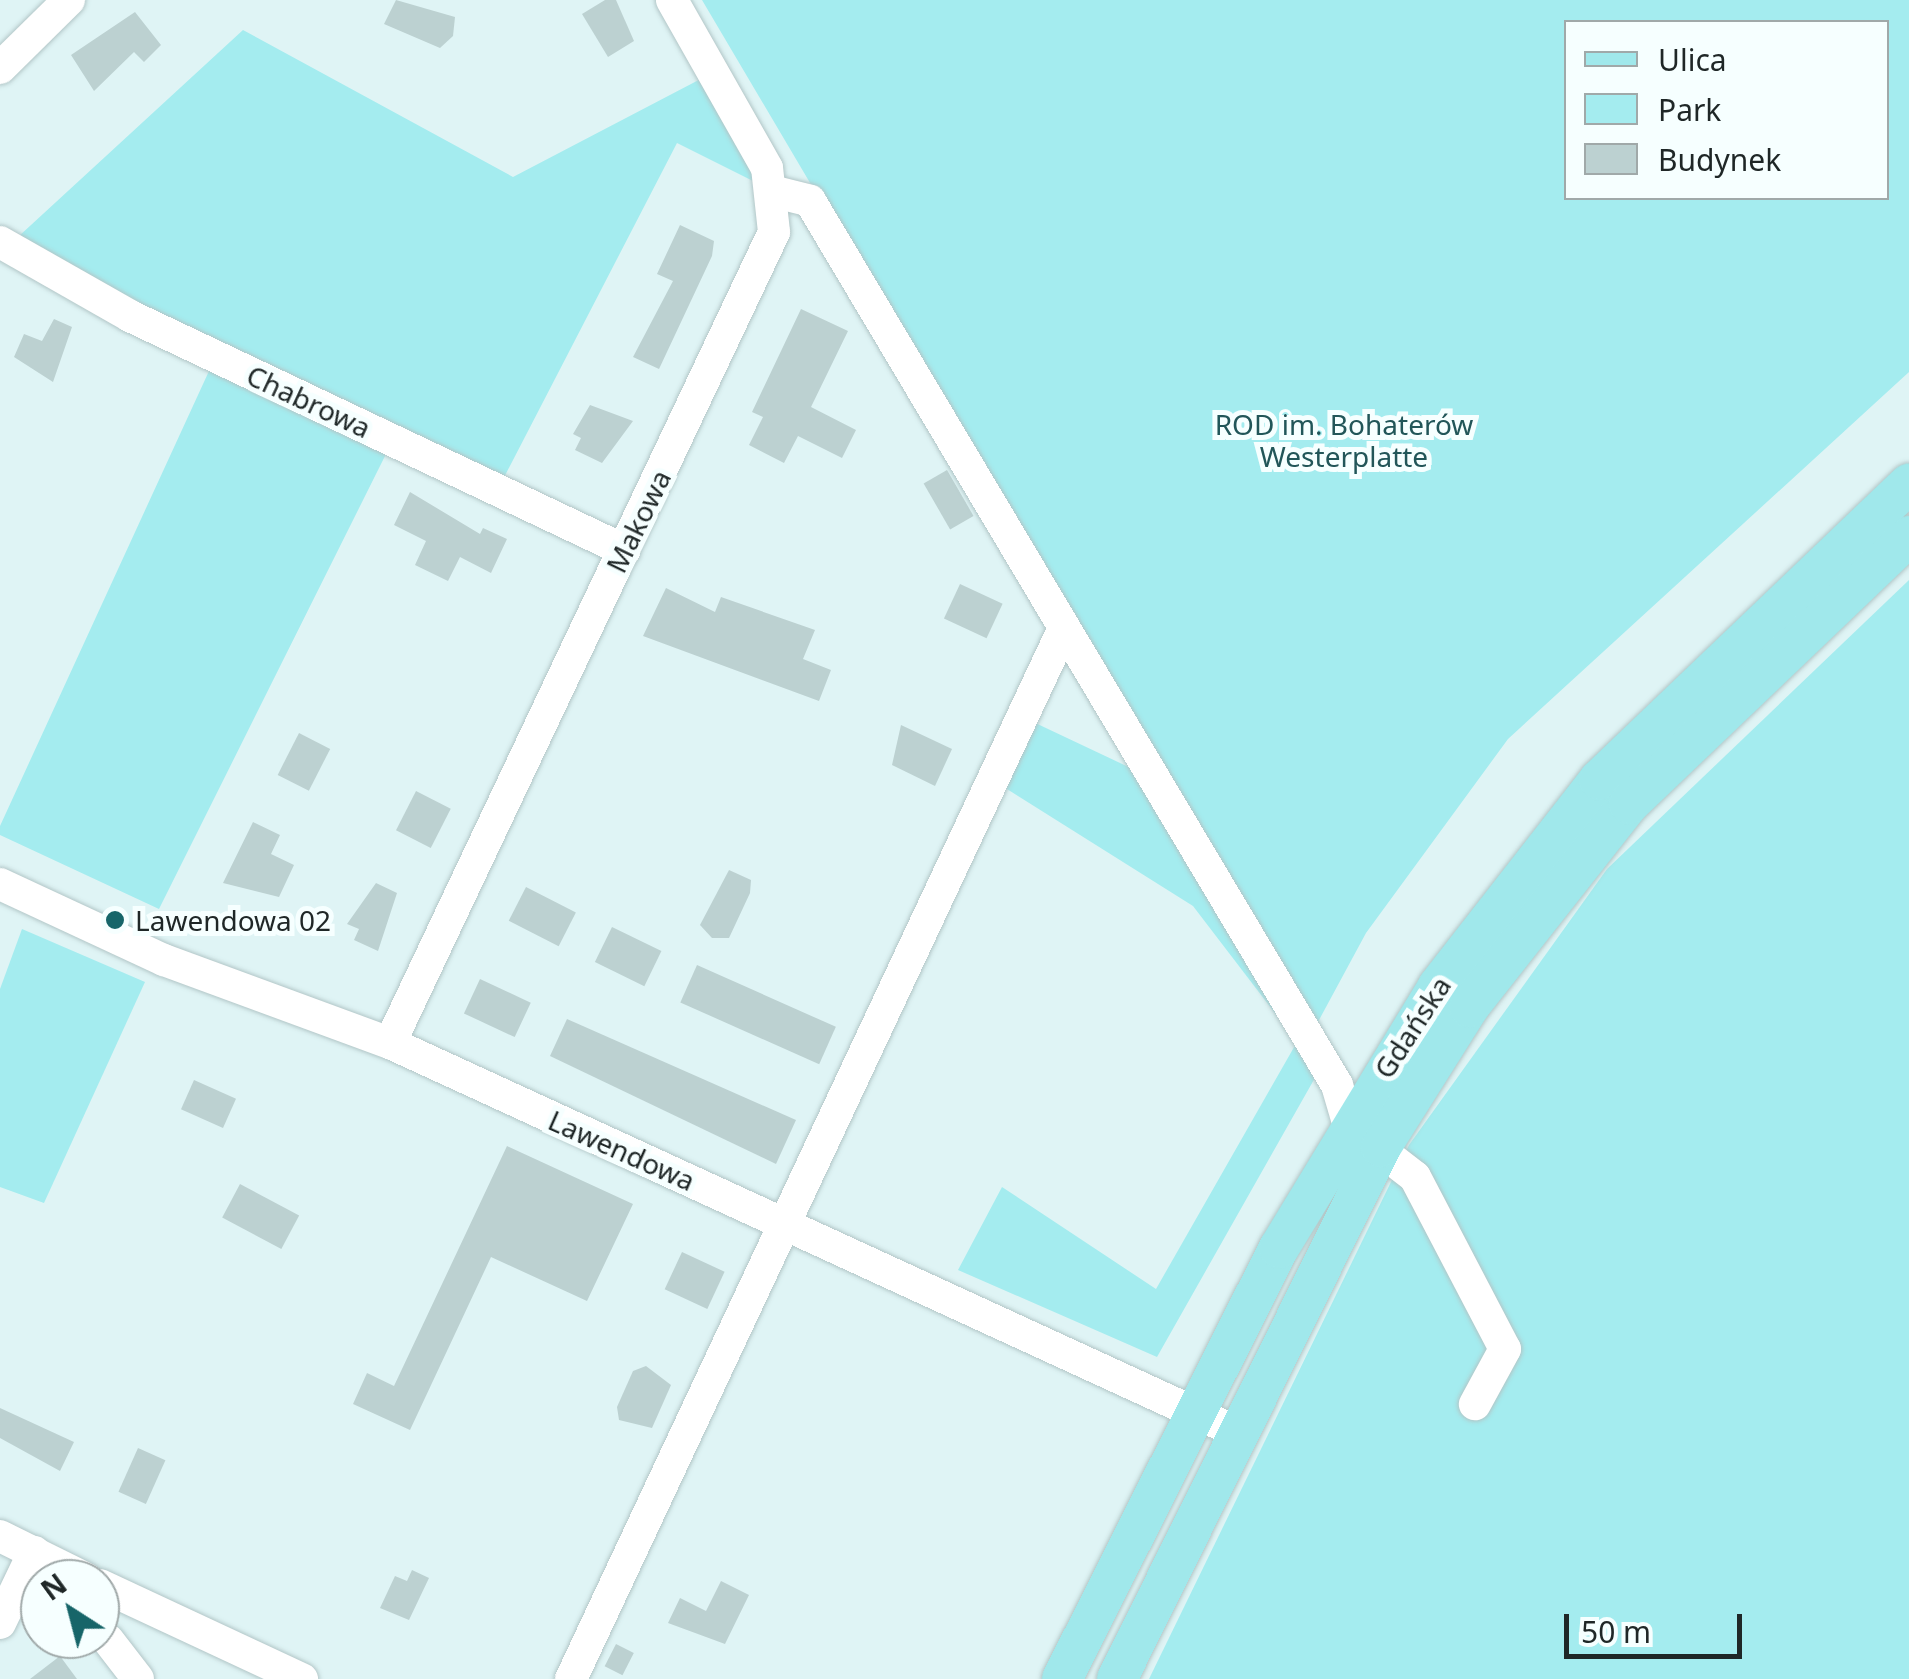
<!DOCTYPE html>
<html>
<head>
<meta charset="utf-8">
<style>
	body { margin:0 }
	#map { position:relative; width:1909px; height:1679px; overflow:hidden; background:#dff4f5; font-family:"Noto Sans",sans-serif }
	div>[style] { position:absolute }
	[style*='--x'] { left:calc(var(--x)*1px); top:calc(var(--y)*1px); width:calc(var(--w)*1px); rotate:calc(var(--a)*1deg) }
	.green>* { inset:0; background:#a4ecef }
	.building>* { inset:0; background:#bcd1d1; transform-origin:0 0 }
	.roads { filter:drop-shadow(0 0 2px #b2c6c7) drop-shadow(0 0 2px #b2c6c7) }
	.minor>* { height:32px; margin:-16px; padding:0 16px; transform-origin:16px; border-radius:16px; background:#fff }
	.major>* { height:40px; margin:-20px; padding:0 20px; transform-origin:20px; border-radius:20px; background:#a0e8eb }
	.dots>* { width:28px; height:28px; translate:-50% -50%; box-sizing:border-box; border:5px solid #f6ffff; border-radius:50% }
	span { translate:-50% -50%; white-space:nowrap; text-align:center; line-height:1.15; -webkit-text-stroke:10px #f6ffff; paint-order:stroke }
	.street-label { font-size:28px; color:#1f2727 }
	.park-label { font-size:28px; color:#225659 }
	.poi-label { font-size:28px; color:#1f2727 }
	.left { translate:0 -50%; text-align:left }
	.legend { position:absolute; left:1564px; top:20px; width:325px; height:180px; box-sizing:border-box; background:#f6ffff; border:2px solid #a0a9a9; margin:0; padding:12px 18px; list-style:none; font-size:30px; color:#1f2727 }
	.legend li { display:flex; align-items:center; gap:20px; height:50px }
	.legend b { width:50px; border:2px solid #a0a9a9 }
	.north { position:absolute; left:20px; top:1559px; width:100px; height:100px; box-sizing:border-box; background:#f6ffff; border:2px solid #a0a9a9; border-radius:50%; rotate:324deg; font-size:28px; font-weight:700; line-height:40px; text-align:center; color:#1f2727 }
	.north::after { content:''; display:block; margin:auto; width:35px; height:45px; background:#176569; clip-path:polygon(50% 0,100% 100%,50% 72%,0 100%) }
	.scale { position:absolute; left:1564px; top:1614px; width:178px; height:45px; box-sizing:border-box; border:5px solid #1f2727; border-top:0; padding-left:12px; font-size:30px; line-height:35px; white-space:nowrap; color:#1f2727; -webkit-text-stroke:8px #f6ffff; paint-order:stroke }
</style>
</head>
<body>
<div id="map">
	<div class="green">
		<div style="clip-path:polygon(evenodd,702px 0,1909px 0,1909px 372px,1508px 739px,1366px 933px,1312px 1033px,702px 0,1566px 22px,1886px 22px,1886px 198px,1566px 198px,1566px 22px)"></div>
		<div style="clip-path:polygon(243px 30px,513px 177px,714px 72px,775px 192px,677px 143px,497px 491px,392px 442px,159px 909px,0 835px,0 826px,215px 358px,6px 248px)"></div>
		<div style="clip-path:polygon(1909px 580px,1909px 1679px,1149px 1679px,1409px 1145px,1607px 869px)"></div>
		<div style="clip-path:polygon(1029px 720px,1137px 771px,1320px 1069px,1157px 1357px,958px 1270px,1002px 1187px,1156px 1289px,1297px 1042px,1193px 906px,999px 784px)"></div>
		<div style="clip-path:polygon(22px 929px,145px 982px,44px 1203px,0 1187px,0 989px)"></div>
	</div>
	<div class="building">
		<div style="clip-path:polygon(396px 0,455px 17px,453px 36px,440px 48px,384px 24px)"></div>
		<div style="clip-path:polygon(605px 0,616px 0,634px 41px,608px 57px,582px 14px)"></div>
		<div style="clip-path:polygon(135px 12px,161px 45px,144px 62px,134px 52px,94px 91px,71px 55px)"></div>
		<div style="clip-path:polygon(680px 225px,714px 241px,712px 256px,659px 369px,633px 357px,673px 281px,657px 274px)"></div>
		<div style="clip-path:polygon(801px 309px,848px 331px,811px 407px,856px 430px,842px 458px,798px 436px,784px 463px,749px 445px,763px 417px,752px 412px)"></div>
		<div style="clip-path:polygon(54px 319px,72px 327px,53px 382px,14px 357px,24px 334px,42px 341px)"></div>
		<div style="clip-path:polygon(590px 405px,633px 421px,602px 463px,575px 450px,581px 438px,573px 434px)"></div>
		<div style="left:947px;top:470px;width:53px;height:27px;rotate:60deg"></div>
		<div style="clip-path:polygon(410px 492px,480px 534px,483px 528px,507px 539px,491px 573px,460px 557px,448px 581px,415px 565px,426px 541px,394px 525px)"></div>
		<div style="left:960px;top:584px;width:47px;height:38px;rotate:25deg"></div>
		<div style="clip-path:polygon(666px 588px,715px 612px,721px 597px,815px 630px,803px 659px,831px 670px,819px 701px,643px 636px)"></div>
		<div style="clip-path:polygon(901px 725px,952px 749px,935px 786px,892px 765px)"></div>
		<div style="left:299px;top:733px;width:35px;height:47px;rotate:27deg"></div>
		<div style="left:416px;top:791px;width:39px;height:44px;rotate:27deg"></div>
		<div style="clip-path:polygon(253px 822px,280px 835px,271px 854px,294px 865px,279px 897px,223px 883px)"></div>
		<div style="clip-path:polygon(729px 870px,751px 880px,750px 893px,729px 938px,712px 938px,700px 925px)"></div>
		<div style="clip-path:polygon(376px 883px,397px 893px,378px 951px,354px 940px,359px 929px,347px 924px)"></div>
		<div style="left:526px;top:887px;width:56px;height:38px;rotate:27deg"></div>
		<div style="left:612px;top:927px;width:55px;height:39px;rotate:26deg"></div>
		<div style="left:697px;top:965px;width:152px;height:41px;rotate:24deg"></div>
		<div style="left:480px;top:979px;width:56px;height:38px;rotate:25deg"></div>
		<div style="clip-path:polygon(567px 1019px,796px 1120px,776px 1164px,550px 1056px)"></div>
		<div style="left:194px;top:1080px;width:46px;height:32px;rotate:24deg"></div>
		<div style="clip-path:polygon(507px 1146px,633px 1204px,587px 1301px,491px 1257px,410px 1430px,353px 1404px,367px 1373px,394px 1386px)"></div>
		<div style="left:240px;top:1184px;width:67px;height:38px;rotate:28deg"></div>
		<div style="left:682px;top:1252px;width:47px;height:41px;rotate:25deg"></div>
		<div style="clip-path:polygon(646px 1366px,671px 1385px,652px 1428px,619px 1420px,617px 1407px,633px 1371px)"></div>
		<div style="clip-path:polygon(0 1408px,74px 1442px,60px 1471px,0 1438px)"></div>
		<div style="left:138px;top:1448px;width:30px;height:48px;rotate:24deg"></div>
		<div style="clip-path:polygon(412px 1570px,429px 1578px,409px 1620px,380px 1608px,395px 1576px,407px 1581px)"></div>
		<div style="clip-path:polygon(721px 1581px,749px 1595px,725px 1644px,668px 1623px,680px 1598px,706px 1611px)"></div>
		<div style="left:616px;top:1644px;width:20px;height:25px;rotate:27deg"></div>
		<div style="clip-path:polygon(60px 1656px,77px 1679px,30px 1679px)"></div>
	</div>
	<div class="roads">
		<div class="minor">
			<div style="--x:0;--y:68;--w:97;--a:-44.6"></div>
			<div style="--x:775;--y:192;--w:36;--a:14"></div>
			<div style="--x:810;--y:201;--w:1029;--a:59.2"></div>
			<div style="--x:1337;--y:1085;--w:43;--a:73.7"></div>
			<div style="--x:1349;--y:1126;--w:83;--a:37.7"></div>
			<div style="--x:1415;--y:1177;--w:194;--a:62.4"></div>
			<div style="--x:1505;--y:1349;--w:63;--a:118.6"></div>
			<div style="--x:0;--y:242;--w:150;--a:29.6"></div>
			<div style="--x:130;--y:316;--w:547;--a:25.35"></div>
			<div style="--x:0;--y:884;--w:181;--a:24.9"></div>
			<div style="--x:164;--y:960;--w:241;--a:20.2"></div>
			<div style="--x:390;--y:1043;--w:932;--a:24.67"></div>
			<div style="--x:390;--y:1043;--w:897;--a:-64.66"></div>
			<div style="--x:774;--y:232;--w:64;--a:-96.2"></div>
			<div style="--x:767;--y:168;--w:193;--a:-119.5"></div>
			<div style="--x:0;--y:1536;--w:97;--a:26.3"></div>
			<div style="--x:100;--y:1585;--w:223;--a:25"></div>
			<div style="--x:0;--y:1623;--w:79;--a:-64.4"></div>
			<div style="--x:108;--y:1640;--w:49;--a:52.4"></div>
			<div style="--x:571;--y:1679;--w:1159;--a:-64.87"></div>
		</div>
		<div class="major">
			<div style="--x:1062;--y:1679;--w:483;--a:-63.3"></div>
			<div style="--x:1279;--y:1248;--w:306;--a:-58.7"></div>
			<div style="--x:1438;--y:986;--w:261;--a:-52"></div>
			<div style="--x:1599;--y:780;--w:429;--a:-43.7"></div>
			<div style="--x:1117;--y:1679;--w:594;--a:-63.61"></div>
			<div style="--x:1381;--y:1147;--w:165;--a:-57.8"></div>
			<div style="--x:1469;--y:1007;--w:258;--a:-51.8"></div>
			<div style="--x:1629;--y:804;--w:388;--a:-43.7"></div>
		</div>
	</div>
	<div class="dots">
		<div style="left:115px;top:920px;background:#176569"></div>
	</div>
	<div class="street-label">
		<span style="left:309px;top:401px;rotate:25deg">Chabrowa</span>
		<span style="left:638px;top:521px;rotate:-64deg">Makowa</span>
		<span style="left:1412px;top:1027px;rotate:-57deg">Gdańska</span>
		<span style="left:622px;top:1150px;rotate:24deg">Lawendowa</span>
	</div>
	<div class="park-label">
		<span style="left:1344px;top:440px">ROD im. Bohaterów<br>Westerplatte</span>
	</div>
	<div class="poi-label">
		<span class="left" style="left:135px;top:920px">Lawendowa 02</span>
	</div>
	<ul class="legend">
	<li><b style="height:12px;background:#a0e8eb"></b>Ulica</li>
	<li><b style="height:28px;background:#a4ecef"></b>Park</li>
	<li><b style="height:28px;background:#bcd1d1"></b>Budynek</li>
	</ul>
	<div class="north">N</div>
	<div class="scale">50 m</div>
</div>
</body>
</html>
